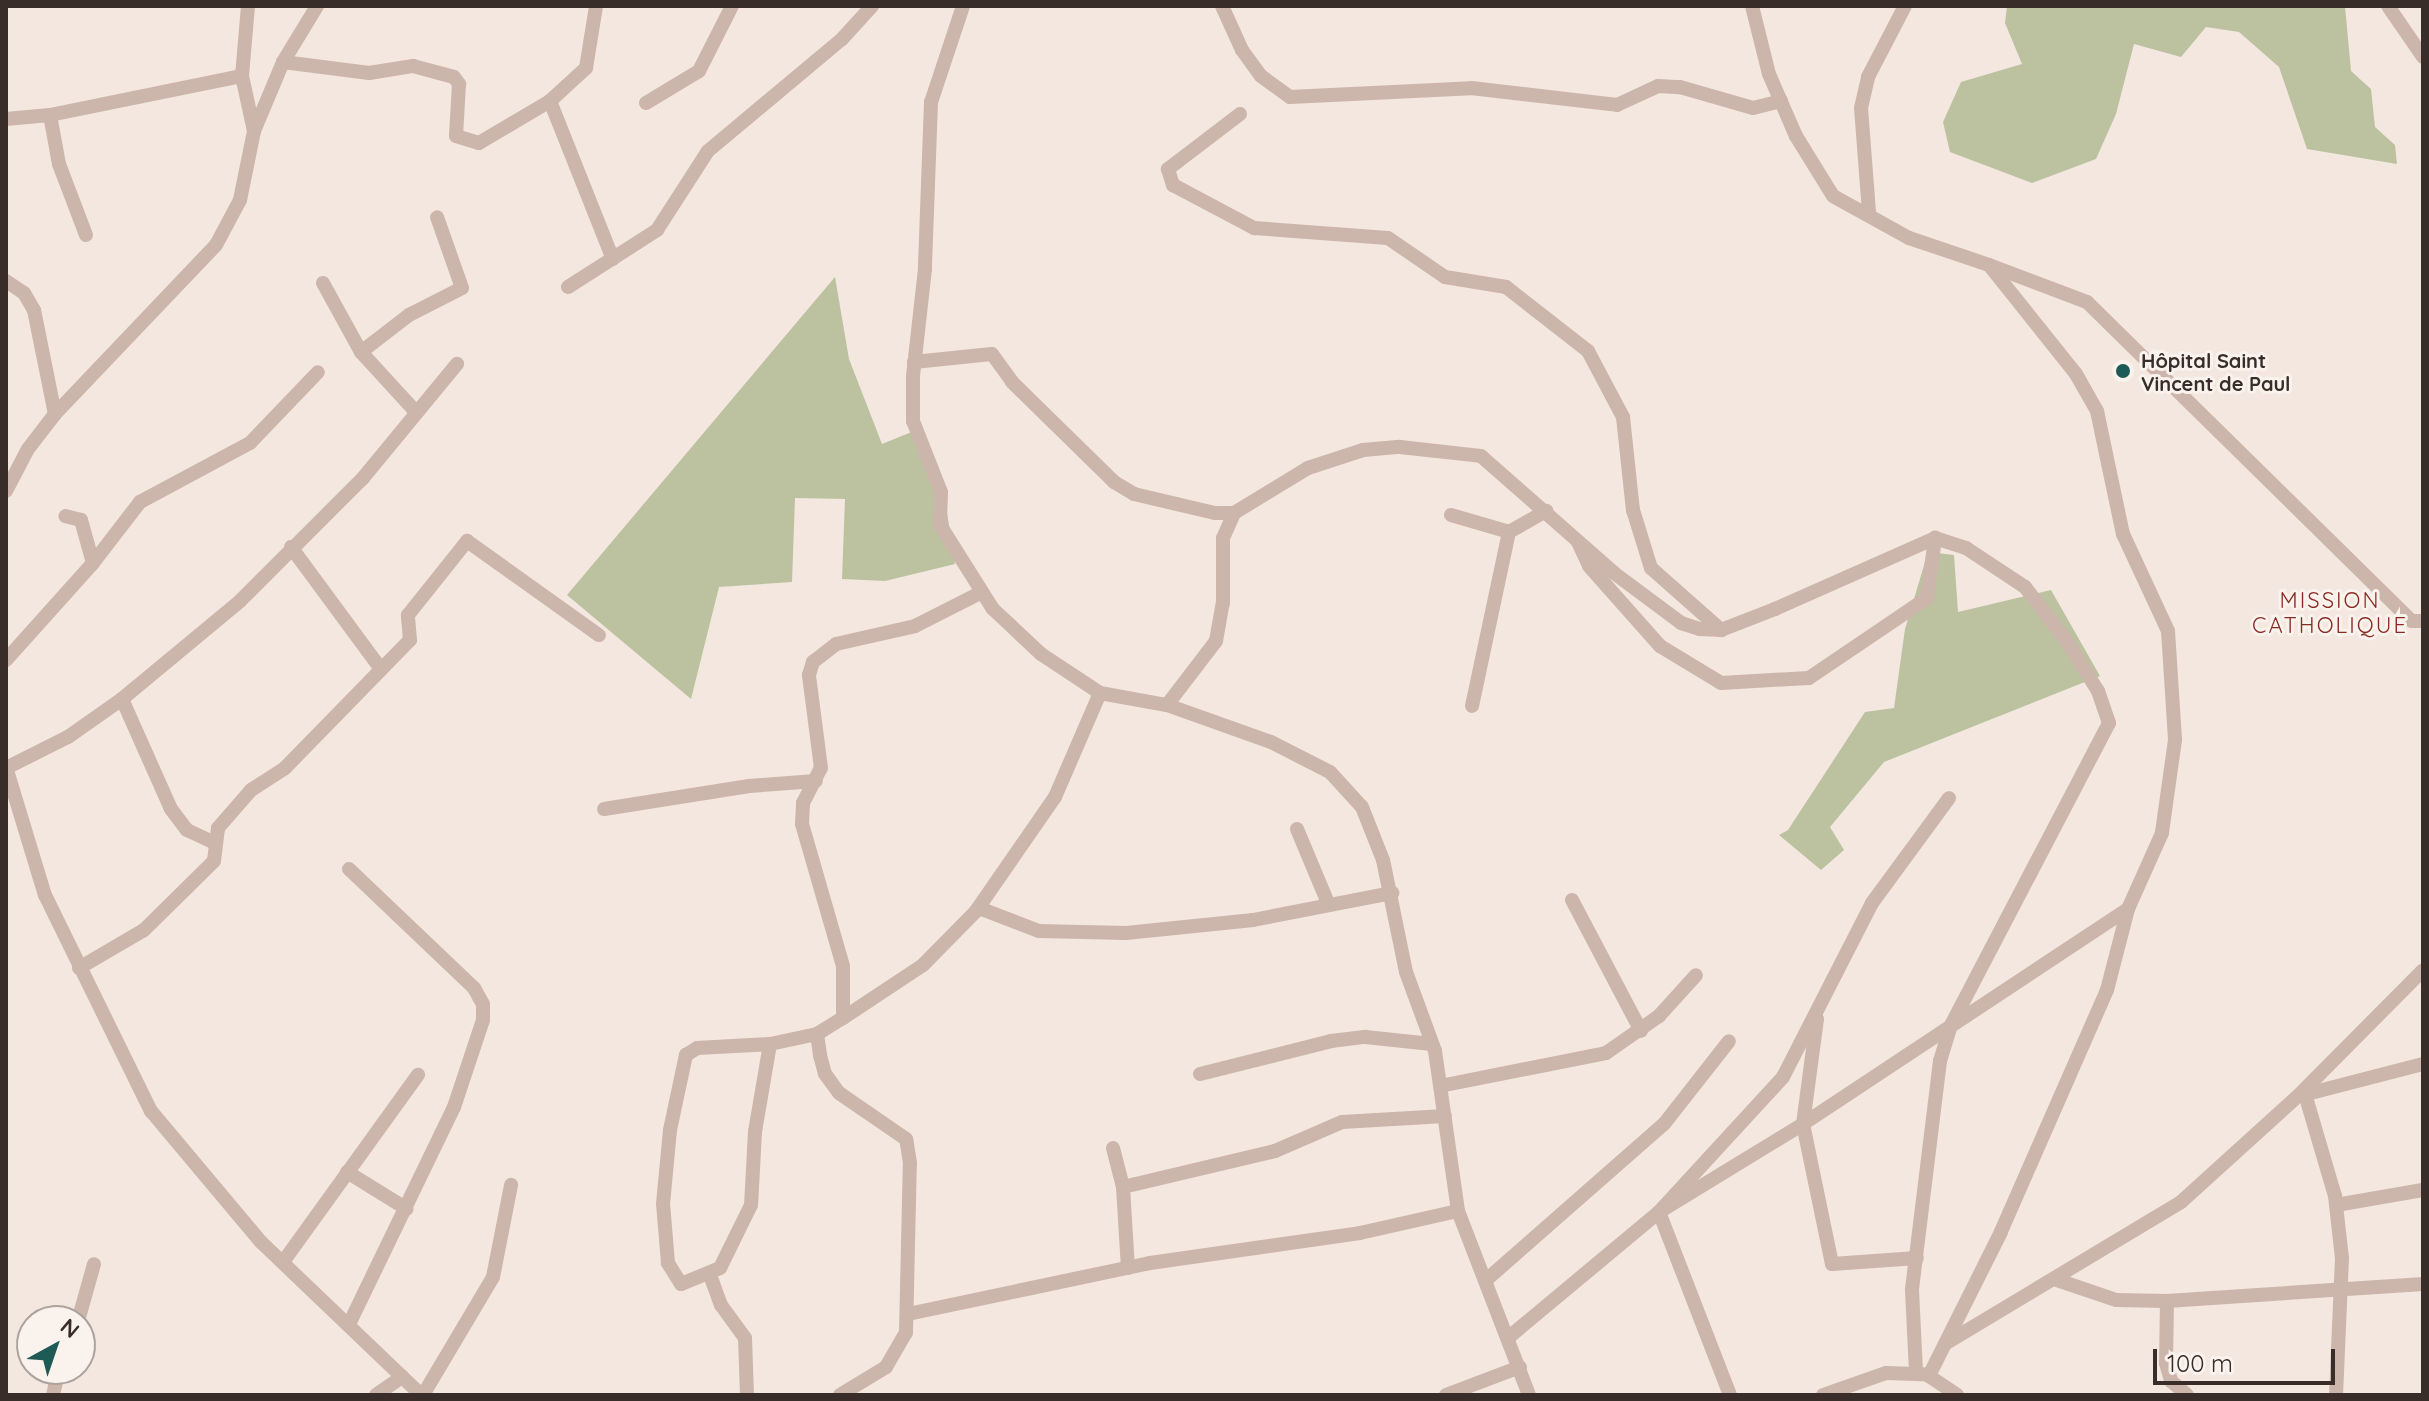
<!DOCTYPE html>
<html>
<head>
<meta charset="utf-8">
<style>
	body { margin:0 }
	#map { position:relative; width:2429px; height:1401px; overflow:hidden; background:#f3e7df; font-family:Quicksand,sans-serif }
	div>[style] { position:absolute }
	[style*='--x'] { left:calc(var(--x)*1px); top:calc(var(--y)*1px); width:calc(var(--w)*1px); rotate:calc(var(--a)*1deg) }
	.green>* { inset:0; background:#bcc29f }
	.minor>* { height:14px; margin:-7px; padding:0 7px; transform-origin:7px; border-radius:7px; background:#ccb5ab }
	.dots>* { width:22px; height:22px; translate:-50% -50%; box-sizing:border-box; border:4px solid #faf2ec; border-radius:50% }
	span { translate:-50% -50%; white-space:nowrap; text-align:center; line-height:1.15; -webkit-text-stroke:6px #faf2ec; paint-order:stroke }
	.poi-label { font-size:20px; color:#392d2a; font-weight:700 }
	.left { translate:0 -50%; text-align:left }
	.neighbourhood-label { font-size:22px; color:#882c23; letter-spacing:2px }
	.frame { position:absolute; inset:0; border:8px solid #392d2a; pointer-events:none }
	.north { position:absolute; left:16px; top:1305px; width:80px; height:80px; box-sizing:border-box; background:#faf2ec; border:2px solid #ada39e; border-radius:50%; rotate:40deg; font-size:22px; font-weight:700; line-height:32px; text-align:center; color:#392d2a }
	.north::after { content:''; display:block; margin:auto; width:28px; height:36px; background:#1f5b56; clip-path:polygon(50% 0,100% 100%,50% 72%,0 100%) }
	.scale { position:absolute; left:2153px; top:1349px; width:182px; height:36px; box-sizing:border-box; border:4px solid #392d2a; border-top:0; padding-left:10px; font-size:24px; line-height:28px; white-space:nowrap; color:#392d2a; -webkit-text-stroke:6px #faf2ec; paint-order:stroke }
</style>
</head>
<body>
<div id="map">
	<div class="green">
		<div style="clip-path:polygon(2007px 6px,2345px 6px,2351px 71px,2371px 89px,2375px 127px,2395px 145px,2397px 164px,2307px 149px,2279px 67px,2239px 32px,2206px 27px,2181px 57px,2134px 44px,2116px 114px,2096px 159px,2032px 183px,1950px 152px,1943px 122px,1961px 82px,2022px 64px,2005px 23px)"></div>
		<div style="clip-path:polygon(835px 277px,849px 359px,882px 444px,919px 429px,944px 493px,955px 564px,885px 581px,842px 579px,845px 499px,795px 498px,792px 582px,719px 587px,691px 699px,567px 595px)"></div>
		<div style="clip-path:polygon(1928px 552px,1954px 555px,1958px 612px,2051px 590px,2100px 676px,1884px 762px,1830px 827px,1844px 850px,1821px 870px,1779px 835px,1788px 830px,1865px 712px,1894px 708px,1905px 629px)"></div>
	</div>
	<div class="minor">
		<div style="--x:248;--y:6;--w:70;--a:94.9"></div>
		<div style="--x:242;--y:76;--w:56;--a:77.7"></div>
		<div style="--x:963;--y:6;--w:101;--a:108.4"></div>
		<div style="--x:931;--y:102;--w:167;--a:92.1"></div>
		<div style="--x:925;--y:269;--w:108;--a:96.4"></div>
		<div style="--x:913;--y:376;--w:45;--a:90"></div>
		<div style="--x:913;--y:421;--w:76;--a:68.5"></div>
		<div style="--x:941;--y:492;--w:33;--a:92"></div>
		<div style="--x:940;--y:525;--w:99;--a:57.8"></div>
		<div style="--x:993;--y:609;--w:66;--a:43.2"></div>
		<div style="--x:1041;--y:654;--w:71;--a:33.5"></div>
		<div style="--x:1100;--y:693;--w:68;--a:10.2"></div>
		<div style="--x:1167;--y:705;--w:110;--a:19.6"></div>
		<div style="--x:1271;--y:742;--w:66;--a:27"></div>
		<div style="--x:1330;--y:772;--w:47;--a:47.6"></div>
		<div style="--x:1362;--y:807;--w:57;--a:68.4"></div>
		<div style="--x:1383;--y:860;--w:114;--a:78.4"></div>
		<div style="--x:1406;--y:972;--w:84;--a:69.8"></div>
		<div style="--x:1435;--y:1051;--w:162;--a:81.8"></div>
		<div style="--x:1458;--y:1211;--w:197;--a:68.9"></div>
		<div style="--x:1222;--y:6;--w:48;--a:65.6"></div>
		<div style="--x:1242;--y:50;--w:32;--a:54"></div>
		<div style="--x:1261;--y:76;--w:36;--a:36"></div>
		<div style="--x:1290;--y:97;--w:181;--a:-2.8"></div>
		<div style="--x:1471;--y:88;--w:147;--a:6.6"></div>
		<div style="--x:1617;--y:105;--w:45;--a:-24.9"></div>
		<div style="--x:1658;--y:86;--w:22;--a:3"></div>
		<div style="--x:1680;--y:87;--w:76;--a:16"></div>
		<div style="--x:1753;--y:108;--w:29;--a:-14"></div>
		<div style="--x:1752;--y:6;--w:70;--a:76"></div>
		<div style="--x:1769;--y:74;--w:68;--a:66.5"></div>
		<div style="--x:1796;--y:136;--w:70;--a:58.3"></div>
		<div style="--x:1833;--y:196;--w:87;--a:28.9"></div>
		<div style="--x:1909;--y:238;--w:84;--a:18.6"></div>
		<div style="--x:1989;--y:265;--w:139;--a:51.4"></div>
		<div style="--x:2076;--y:374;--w:43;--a:60.4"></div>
		<div style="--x:2097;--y:411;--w:126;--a:78.1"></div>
		<div style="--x:2123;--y:534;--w:107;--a:65.1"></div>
		<div style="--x:2168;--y:631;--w:109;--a:86.3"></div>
		<div style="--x:2175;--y:740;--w:94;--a:98"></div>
		<div style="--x:2162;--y:833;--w:83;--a:114.1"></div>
		<div style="--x:2128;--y:909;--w:84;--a:104.5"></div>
		<div style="--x:2107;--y:990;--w:264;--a:113.7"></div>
		<div style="--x:2001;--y:1232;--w:161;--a:116.6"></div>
		<div style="--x:1929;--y:1376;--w:34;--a:34"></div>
		<div style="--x:2388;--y:6;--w:62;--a:55.5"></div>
		<div style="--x:283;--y:62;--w:87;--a:7.3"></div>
		<div style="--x:369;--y:73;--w:45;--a:-9"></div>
		<div style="--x:413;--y:66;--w:42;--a:15"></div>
		<div style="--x:454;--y:77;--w:9;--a:54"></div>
		<div style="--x:459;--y:84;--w:52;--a:93.3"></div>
		<div style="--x:456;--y:136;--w:24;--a:17"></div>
		<div style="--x:479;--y:143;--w:82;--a:-30.6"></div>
		<div style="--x:550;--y:101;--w:49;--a:-42.5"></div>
		<div style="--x:586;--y:68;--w:63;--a:-80.8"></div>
		<div style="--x:550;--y:101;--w:170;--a:68.3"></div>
		<div style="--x:646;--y:103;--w:62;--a:-31.1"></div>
		<div style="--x:699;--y:71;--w:73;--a:-63.1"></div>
		<div style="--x:1240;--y:114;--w:91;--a:142.6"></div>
		<div style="--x:1168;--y:169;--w:17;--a:73"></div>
		<div style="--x:1173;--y:185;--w:92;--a:28"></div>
		<div style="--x:1254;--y:228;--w:134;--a:4.3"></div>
		<div style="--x:1388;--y:238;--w:69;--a:34.4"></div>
		<div style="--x:1445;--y:277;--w:62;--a:9.3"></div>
		<div style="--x:1506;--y:287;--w:104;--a:38"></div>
		<div style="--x:1588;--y:351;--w:75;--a:62.1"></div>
		<div style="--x:1623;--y:417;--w:94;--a:83.9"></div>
		<div style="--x:1633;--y:510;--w:61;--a:72.8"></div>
		<div style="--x:1651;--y:568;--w:94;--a:41.5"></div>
		<div style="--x:50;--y:115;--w:50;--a:79.6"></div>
		<div style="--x:59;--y:164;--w:76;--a:69.2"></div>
		<div style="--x:6;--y:119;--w:44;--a:-5.2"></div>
		<div style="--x:50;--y:115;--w:196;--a:-11.5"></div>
		<div style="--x:1869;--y:212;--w:104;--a:-94.4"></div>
		<div style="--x:1861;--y:108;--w:32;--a:-77"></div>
		<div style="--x:1868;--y:77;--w:80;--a:-62.5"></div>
		<div style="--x:1989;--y:265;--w:105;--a:20.7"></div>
		<div style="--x:2087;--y:302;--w:455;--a:44.5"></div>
		<div style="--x:2412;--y:621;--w:11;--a:0"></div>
		<div style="--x:6;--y:281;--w:22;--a:34"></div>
		<div style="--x:24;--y:293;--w:20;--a:60"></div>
		<div style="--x:34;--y:310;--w:106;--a:78.6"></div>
		<div style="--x:323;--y:283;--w:79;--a:61.2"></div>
		<div style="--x:568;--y:287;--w:106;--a:-32.6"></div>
		<div style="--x:657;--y:230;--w:94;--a:-57.2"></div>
		<div style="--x:708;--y:151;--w:175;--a:-39.9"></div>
		<div style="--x:842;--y:39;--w:45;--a:-47.7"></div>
		<div style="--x:914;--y:362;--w:78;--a:-5.9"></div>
		<div style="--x:992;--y:354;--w:34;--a:54"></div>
		<div style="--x:1012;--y:382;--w:143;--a:44.4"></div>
		<div style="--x:1114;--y:482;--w:23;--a:31"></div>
		<div style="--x:1134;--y:494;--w:83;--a:13.2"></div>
		<div style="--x:1215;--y:513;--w:19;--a:0"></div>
		<div style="--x:1234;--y:513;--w:87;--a:-31.3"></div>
		<div style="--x:1308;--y:468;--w:58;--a:-18.1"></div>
		<div style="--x:1363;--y:450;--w:37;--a:-5"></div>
		<div style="--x:1400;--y:447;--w:81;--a:6.3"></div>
		<div style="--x:1481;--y:456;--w:177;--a:41.3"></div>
		<div style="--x:1614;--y:573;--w:84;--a:36.7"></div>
		<div style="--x:1681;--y:623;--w:20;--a:18"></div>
		<div style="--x:1700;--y:629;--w:21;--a:3"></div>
		<div style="--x:1721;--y:630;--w:58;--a:-21.3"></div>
		<div style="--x:1775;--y:609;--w:175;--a:-23.9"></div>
		<div style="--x:1935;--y:538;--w:33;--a:18"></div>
		<div style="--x:1966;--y:548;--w:71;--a:33.5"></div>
		<div style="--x:2025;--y:587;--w:71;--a:52.5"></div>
		<div style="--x:2068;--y:643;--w:57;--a:58"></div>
		<div style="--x:2098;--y:691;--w:34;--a:71"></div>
		<div style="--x:2109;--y:723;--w:341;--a:117.6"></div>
		<div style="--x:1951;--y:1025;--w:38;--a:107"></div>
		<div style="--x:1940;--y:1061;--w:231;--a:97"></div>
		<div style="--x:1912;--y:1290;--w:82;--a:87.2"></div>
		<div style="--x:415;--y:411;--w:80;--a:-132.5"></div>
		<div style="--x:361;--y:352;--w:61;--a:-37.6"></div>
		<div style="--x:409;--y:315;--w:59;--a:-27"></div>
		<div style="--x:462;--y:288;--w:75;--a:-109.4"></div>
		<div style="--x:6;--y:491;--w:47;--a:-62.4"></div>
		<div style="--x:28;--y:449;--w:44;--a:-52.4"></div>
		<div style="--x:55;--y:414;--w:233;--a:-46.4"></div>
		<div style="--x:216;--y:245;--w:51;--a:-61.9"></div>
		<div style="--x:240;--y:200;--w:70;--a:-78.5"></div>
		<div style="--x:254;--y:131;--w:75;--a:-67.2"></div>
		<div style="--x:283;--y:62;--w:66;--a:-58.7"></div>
		<div style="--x:1451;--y:515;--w:60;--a:16.3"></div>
		<div style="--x:1578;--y:542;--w:26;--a:65"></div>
		<div style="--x:1589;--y:566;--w:107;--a:48.4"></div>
		<div style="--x:1660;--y:646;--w:71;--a:31.2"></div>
		<div style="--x:1721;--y:683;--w:88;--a:-3.3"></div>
		<div style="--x:1809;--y:678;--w:143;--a:-34.1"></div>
		<div style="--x:1927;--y:598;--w:61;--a:-82.4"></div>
		<div style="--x:291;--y:547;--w:152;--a:53.6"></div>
		<div style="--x:93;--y:563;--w:77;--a:-52.4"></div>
		<div style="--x:140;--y:502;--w:125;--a:-28.2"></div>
		<div style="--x:250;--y:443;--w:98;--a:-46.2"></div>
		<div style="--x:6;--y:660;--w:130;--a:-48.1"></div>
		<div style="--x:93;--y:563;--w:45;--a:-105.6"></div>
		<div style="--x:81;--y:520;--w:16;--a:-166"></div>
		<div style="--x:122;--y:699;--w:120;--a:66"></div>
		<div style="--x:171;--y:809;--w:26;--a:53"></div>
		<div style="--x:187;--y:830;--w:29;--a:25"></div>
		<div style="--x:1167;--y:705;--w:81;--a:-52.6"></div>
		<div style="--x:1216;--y:641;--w:39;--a:-80"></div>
		<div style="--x:1223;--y:603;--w:65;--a:-90"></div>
		<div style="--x:1223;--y:538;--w:27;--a:-66"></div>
		<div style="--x:1472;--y:706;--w:178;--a:-78"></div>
		<div style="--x:1509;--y:532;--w:43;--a:-29.6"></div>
		<div style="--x:6;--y:767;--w:134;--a:73.1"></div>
		<div style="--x:45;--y:895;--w:241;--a:63.9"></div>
		<div style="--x:151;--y:1111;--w:171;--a:50"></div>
		<div style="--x:261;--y:1242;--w:221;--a:43.7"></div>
		<div style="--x:6;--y:768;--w:69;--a:-26.6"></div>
		<div style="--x:68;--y:737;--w:66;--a:-35.1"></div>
		<div style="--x:122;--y:699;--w:153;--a:-39.7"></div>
		<div style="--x:240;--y:601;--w:174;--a:-45"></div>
		<div style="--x:363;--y:478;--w:148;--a:-50.5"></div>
		<div style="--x:604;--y:809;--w:147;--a:-9"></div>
		<div style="--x:749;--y:786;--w:67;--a:-4.3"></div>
		<div style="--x:1297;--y:829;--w:80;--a:67.3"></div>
		<div style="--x:349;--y:869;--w:173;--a:43.6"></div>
		<div style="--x:474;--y:988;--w:18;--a:61"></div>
		<div style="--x:483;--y:1004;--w:16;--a:90"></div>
		<div style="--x:483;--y:1020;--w:92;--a:108.4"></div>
		<div style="--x:454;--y:1107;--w:239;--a:115.8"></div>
		<div style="--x:1572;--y:900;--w:148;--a:62.2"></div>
		<div style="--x:979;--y:908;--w:64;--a:21"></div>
		<div style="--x:1039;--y:931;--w:87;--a:1.3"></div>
		<div style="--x:1126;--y:933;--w:128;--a:-5.8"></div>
		<div style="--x:1253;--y:920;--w:142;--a:-11"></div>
		<div style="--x:79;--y:968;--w:75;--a:-30.3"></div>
		<div style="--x:144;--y:930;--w:98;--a:-44.6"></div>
		<div style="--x:214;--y:861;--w:33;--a:-83"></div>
		<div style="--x:218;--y:828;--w:50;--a:-49"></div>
		<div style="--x:251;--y:790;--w:40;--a:-32.9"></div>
		<div style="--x:285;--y:768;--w:179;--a:-45.7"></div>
		<div style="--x:410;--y:640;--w:25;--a:-95"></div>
		<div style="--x:408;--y:615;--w:95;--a:-51.4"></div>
		<div style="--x:467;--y:541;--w:162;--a:35.5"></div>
		<div style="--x:843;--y:1018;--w:96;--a:-33.5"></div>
		<div style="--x:923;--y:965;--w:76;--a:-45.5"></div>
		<div style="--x:976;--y:911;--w:139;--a:-55.3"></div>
		<div style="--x:1055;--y:797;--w:113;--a:-66.6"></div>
		<div style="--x:1817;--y:1019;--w:106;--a:97.6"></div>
		<div style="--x:1803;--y:1124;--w:143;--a:78.3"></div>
		<div style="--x:1832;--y:1264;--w:85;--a:-4"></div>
		<div style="--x:770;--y:1044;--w:89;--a:99.7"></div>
		<div style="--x:755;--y:1132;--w:73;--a:93.1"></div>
		<div style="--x:751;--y:1205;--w:70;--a:116.2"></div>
		<div style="--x:720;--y:1268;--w:42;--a:157.7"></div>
		<div style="--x:681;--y:1284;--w:25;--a:-122"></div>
		<div style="--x:668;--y:1263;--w:59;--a:-94.8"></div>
		<div style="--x:663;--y:1204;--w:74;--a:-84.6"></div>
		<div style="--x:670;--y:1130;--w:77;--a:-78"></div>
		<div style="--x:686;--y:1055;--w:13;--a:-32"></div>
		<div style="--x:697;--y:1048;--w:73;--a:-3.1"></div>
		<div style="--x:770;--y:1044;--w:48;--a:-12"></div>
		<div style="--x:1200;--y:1074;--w:135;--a:-14.1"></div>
		<div style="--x:1331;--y:1041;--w:34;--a:-7"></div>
		<div style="--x:1365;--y:1037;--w:67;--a:6"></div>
		<div style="--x:1440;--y:1086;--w:169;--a:-11.2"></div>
		<div style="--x:1606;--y:1053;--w:65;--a:-34.9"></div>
		<div style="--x:1659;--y:1016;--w:55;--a:-47.9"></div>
		<div style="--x:2305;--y:1094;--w:106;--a:73.6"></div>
		<div style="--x:2335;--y:1196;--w:62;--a:83.6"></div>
		<div style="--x:2342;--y:1258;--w:137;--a:92.5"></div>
		<div style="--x:2299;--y:1096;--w:128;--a:-14.5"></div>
		<div style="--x:1113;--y:1148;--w:40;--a:75.6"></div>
		<div style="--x:1123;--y:1187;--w:81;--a:86.5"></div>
		<div style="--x:347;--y:1172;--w:70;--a:31.7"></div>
		<div style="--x:1123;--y:1187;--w:156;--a:-13.3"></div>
		<div style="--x:1275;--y:1151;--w:73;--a:-23.4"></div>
		<div style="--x:1342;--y:1122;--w:103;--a:-3.3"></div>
		<div style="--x:2336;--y:1205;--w:88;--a:-9.8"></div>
		<div style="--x:283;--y:1262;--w:231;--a:-54.2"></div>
		<div style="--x:710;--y:1275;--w:32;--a:70"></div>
		<div style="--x:721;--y:1305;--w:41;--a:54"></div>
		<div style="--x:745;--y:1338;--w:57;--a:88"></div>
		<div style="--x:2057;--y:1280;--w:62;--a:18.7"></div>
		<div style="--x:2116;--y:1300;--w:51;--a:1.1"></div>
		<div style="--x:2167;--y:1301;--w:257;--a:-3.8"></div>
		<div style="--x:1485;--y:1281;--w:238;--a:-41.3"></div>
		<div style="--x:1664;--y:1124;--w:105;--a:-51.9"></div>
		<div style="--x:2167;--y:1301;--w:62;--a:90.9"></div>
		<div style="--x:2166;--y:1363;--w:19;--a:74"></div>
		<div style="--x:2171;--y:1381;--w:21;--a:41"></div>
		<div style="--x:908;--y:1314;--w:247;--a:-11.9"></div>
		<div style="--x:1150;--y:1263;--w:212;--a:-8.1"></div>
		<div style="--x:1360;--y:1233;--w:100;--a:-12.7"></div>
		<div style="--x:78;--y:1321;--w:59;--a:-74.3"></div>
		<div style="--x:1509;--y:1337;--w:195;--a:-39.8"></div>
		<div style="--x:1659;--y:1212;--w:183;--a:-47.4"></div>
		<div style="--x:1783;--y:1077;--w:195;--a:-62.9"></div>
		<div style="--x:1872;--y:903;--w:130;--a:-53.7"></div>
		<div style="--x:1948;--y:1342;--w:272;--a:-31"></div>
		<div style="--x:2181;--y:1202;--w:158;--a:-42.2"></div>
		<div style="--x:2298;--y:1096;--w:177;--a:-45.2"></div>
		<div style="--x:53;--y:1395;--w:27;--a:-77"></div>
		<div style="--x:376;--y:1395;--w:32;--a:-35"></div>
		<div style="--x:423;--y:1395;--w:137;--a:-59.3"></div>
		<div style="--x:493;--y:1277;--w:94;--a:-78.9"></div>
		<div style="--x:840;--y:1395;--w:54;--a:-31.3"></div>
		<div style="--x:886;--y:1367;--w:39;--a:-60"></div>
		<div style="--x:906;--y:1333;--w:170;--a:-88.7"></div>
		<div style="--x:910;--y:1163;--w:24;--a:-99"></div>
		<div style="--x:906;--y:1139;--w:81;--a:-145.5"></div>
		<div style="--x:839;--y:1093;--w:24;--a:-126"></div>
		<div style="--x:825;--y:1074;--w:20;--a:-105"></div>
		<div style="--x:820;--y:1055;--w:21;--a:-98"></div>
		<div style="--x:817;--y:1034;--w:31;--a:-32"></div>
		<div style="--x:843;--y:1018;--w:52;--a:-90"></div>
		<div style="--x:843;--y:966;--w:148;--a:-106.1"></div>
		<div style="--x:802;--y:824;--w:21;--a:-87"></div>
		<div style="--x:803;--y:803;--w:39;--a:-63"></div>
		<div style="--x:821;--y:768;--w:94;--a:-97.4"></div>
		<div style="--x:809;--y:675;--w:14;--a:-73"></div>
		<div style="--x:813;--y:662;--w:29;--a:-38"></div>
		<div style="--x:836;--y:644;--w:81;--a:-12.8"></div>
		<div style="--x:915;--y:626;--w:73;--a:-26.9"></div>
		<div style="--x:1446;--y:1395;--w:79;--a:-20.7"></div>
		<div style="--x:1730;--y:1395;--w:196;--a:-111.2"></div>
		<div style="--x:1659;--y:1212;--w:169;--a:-31.4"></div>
		<div style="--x:1803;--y:1124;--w:390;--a:-33.5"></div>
		<div style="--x:1823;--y:1395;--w:67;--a:-19.2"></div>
		<div style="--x:1886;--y:1373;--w:37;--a:2"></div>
	</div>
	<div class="dots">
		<div style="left:2123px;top:371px;background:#1f5b56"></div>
	</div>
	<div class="poi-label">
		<span class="left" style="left:2141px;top:372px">Hôpital Saint<br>Vincent de Paul</span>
	</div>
	<div class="neighbourhood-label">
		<span style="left:2330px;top:613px">MISSION<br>CATHOLIQUE</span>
	</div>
	<div class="frame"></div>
	<div class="north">N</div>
	<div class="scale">100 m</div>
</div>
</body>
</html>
